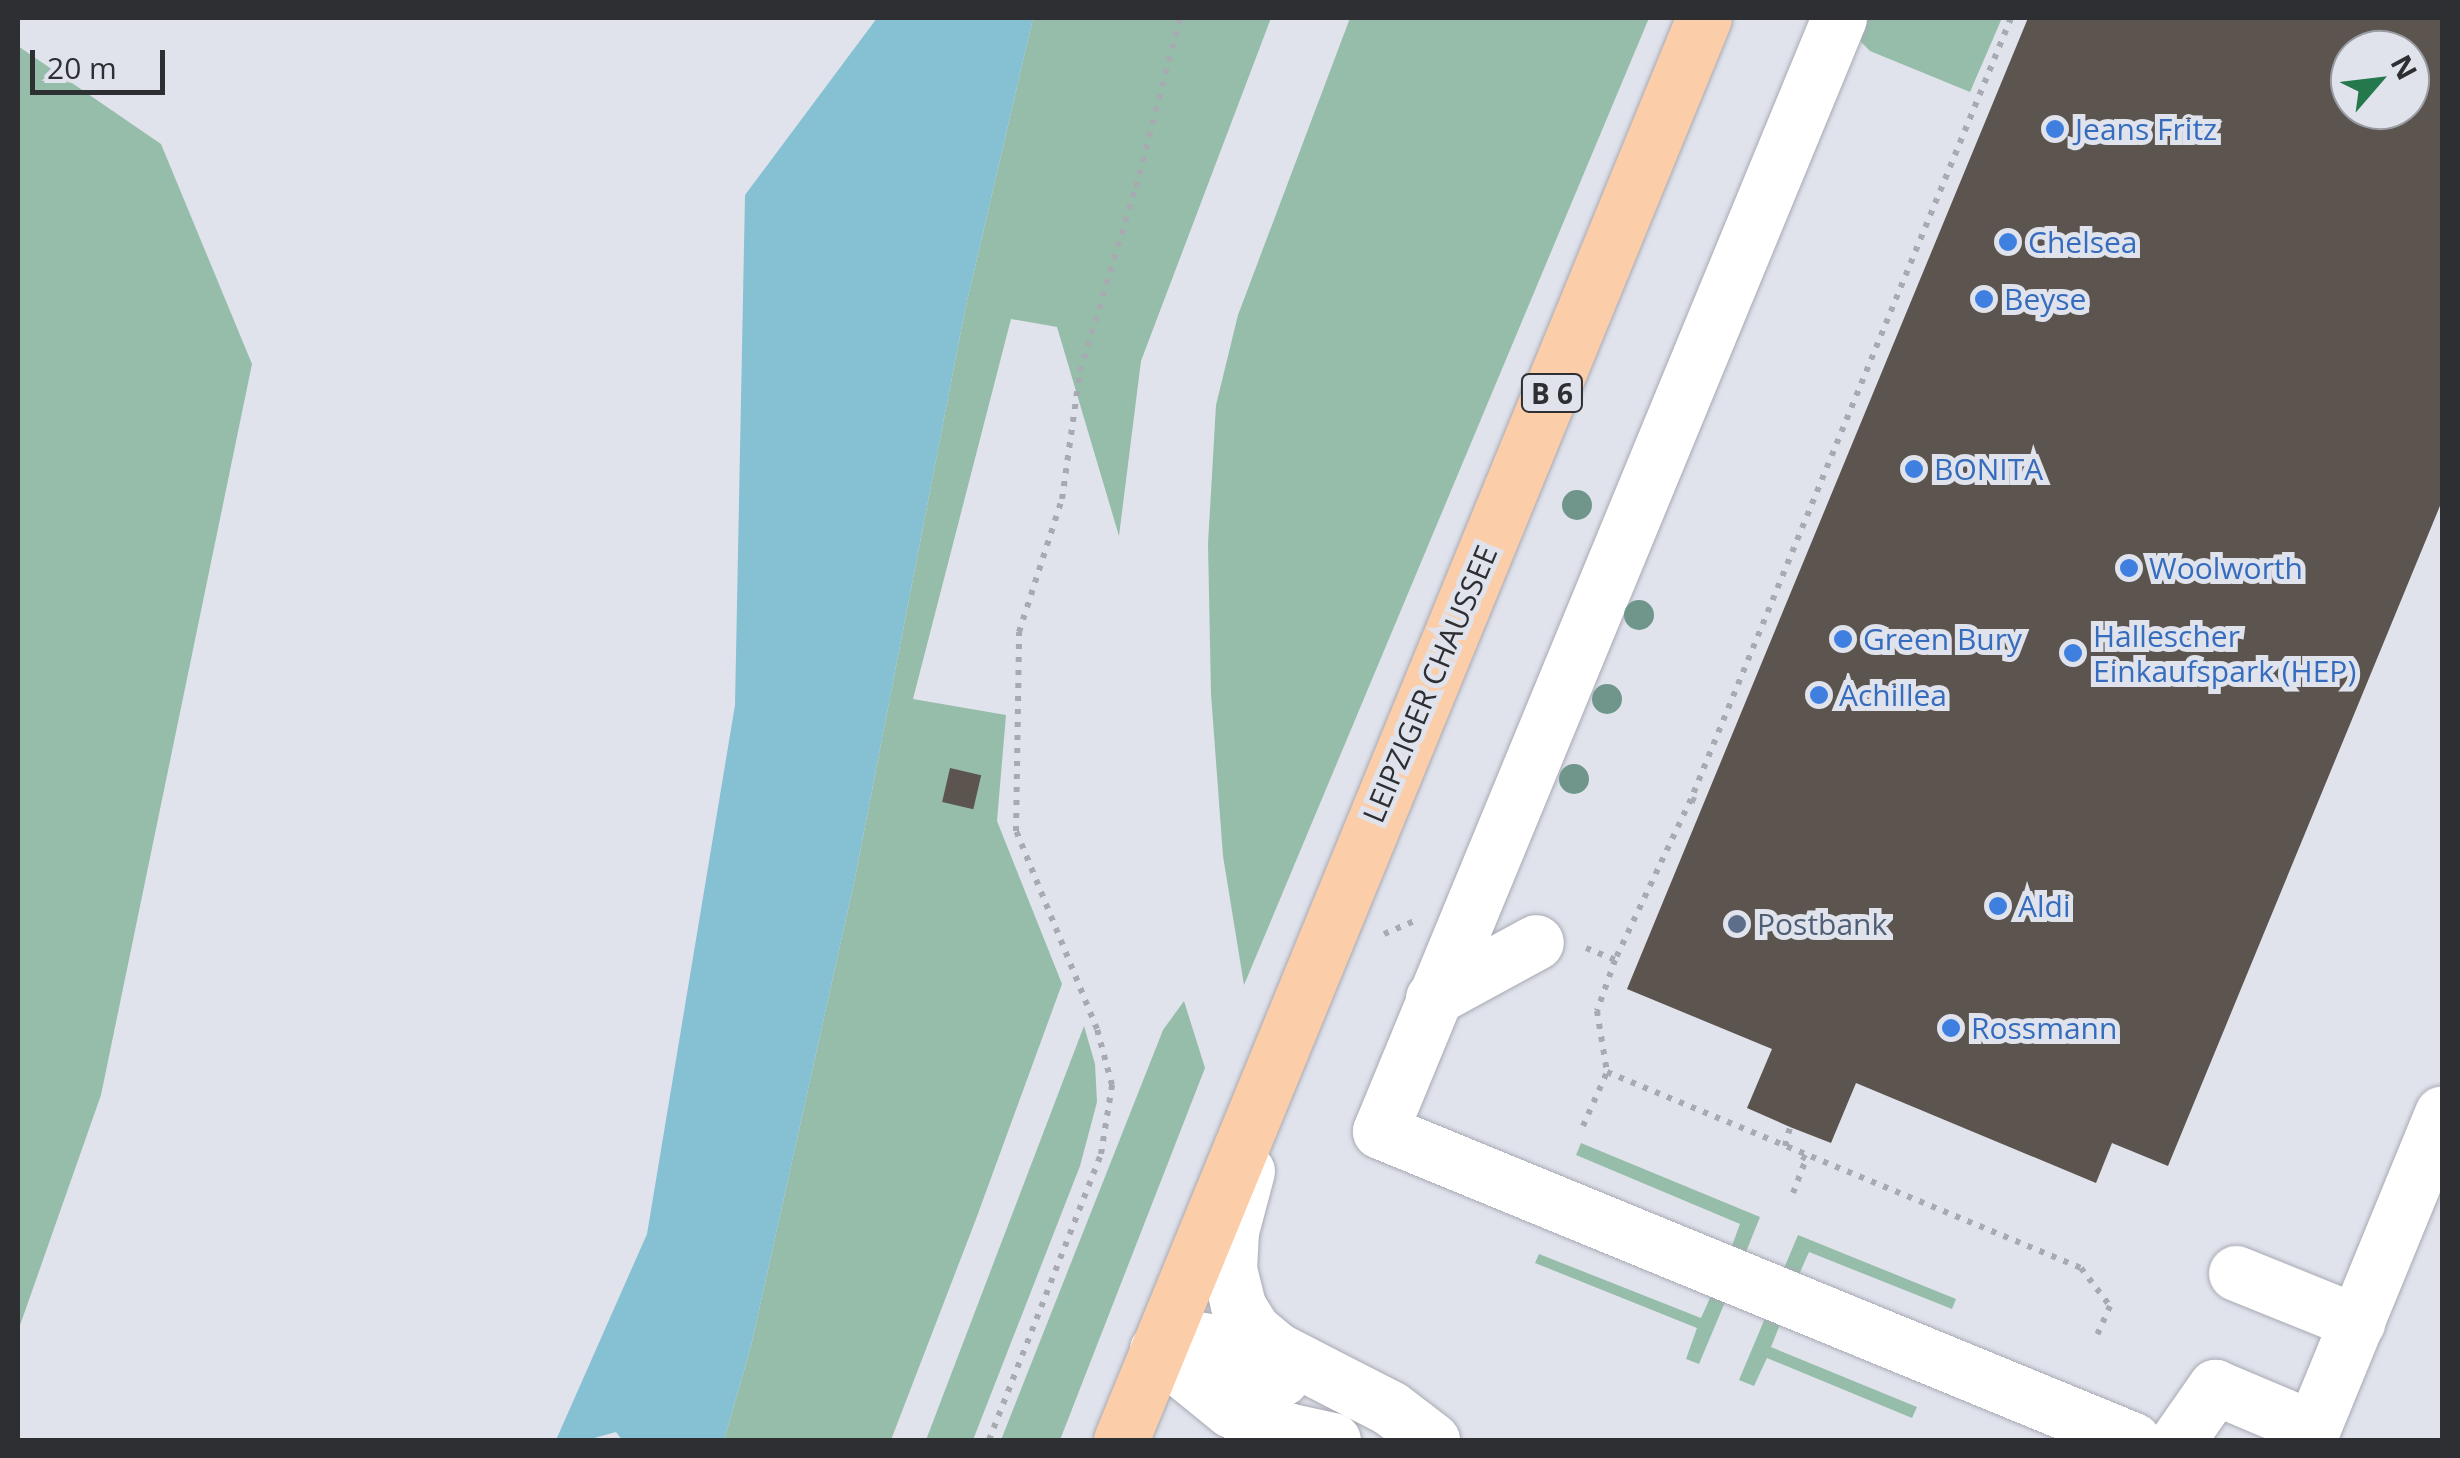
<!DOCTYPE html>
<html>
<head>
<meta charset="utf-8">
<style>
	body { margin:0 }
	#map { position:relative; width:2460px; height:1458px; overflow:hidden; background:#e0e3ec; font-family:"Open Sans",sans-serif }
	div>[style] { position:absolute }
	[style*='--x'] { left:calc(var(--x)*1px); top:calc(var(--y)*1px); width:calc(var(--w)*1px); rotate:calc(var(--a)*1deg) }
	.green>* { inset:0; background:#96bdaa }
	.water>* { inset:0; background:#86c1d3 }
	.building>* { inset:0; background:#5c554f; transform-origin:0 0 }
	.path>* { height:6px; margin-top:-3px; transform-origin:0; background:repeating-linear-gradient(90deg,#a8aab2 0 5px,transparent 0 13px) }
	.roads { filter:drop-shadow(0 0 2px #a7a9b3) drop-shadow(0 0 2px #a7a9b3) }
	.minor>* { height:55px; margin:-27.5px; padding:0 27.5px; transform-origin:27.5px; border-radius:27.5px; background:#fff }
	.major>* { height:55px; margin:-27.5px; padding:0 27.5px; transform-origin:27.5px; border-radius:27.5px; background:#fccda9 }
	.trees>* { width:30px; height:30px; margin:-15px; border-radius:50%; background:#70968c }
	.dots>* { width:28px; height:28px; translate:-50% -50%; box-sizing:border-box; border:5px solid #e0e3ec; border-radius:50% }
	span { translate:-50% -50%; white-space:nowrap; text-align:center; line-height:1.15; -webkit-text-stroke:10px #e0e3ec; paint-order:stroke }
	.shield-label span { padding:2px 8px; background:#e0e3ec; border:2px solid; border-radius:8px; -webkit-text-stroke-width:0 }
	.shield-label { font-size:28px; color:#2e2f33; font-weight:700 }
	.shop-label { font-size:30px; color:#366cbe }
	.left { translate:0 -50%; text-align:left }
	.street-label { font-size:30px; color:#2e2f33 }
	.service-label { font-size:30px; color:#4e5e75 }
	.frame { position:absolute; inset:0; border:20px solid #2e2f33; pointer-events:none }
	.north { position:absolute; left:2330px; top:30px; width:100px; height:100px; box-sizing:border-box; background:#e0e3ec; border:2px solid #999ba2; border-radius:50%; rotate:62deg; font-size:28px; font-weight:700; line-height:40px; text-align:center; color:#2e2f33 }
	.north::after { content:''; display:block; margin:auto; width:35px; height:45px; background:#24784b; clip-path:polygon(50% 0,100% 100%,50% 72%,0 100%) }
	.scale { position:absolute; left:30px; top:50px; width:135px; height:45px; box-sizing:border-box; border:5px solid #2e2f33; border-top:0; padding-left:12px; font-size:30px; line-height:35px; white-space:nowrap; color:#2e2f33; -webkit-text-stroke:8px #e0e3ec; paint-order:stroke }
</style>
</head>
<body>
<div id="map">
	<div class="green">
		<div style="clip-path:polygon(1033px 18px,1271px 18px,1141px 361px,1119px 536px,1057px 327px,1011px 319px,913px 699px,1006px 715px,997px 821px,1062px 984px,976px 1219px,891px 1440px,724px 1440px,751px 1346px,855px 878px,965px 310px)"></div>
		<div style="clip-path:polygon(1350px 18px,1649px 18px,1244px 985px,1223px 856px,1211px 694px,1208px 544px,1216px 405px,1238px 315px)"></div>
		<div style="clip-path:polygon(1864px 18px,2002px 18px,1970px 92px,1870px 51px,1859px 40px)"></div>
		<div style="clip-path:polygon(18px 46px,161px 144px,252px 364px,101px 1095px,18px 1331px)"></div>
		<div style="clip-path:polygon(1184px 1001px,1205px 1068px,1060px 1440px,1001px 1440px,1163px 1030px)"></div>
		<div style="clip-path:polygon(1084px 1026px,1095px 1064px,1097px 1102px,1080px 1166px,973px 1440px,926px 1440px)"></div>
		<div style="clip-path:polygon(1581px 1143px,1760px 1217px,1744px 1257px,1730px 1251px,1740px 1224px,1576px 1155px)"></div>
		<div style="clip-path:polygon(1798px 1235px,1956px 1299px,1952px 1309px,1809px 1252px,1797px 1279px,1782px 1273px)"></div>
		<div style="clip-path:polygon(1539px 1254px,1701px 1318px,1714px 1289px,1728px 1295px,1699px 1364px,1686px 1359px,1697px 1328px,1535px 1263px)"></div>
		<div style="clip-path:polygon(1768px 1311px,1783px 1317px,1771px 1347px,1917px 1407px,1912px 1418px,1767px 1358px,1754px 1386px,1739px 1380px)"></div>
	</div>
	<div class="water">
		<div style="clip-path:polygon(877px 18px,1033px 18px,965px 310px,855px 878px,751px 1346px,724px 1440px,622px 1440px,616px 1432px,587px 1440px,556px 1440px,647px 1234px,735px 705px,745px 195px)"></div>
	</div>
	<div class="building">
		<div style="clip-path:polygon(evenodd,2028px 18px,2442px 18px,2442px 501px,2168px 1166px,2112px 1143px,2096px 1183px,1856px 1083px,1831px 1143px,1790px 1127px,1747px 1108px,1772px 1049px,1627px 989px,2028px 18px,2350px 50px,2410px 50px,2410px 110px,2350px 110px,2350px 50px)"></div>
		<div style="left:950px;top:768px;width:32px;height:35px;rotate:13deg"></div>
	</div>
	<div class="path">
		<div style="--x:2011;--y:18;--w:844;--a:112.28"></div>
		<div style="--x:1691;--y:799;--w:178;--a:115.3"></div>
		<div style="--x:1615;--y:960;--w:54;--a:109.4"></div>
		<div style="--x:1597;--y:1011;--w:62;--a:80.7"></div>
		<div style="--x:1607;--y:1072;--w:513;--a:22.47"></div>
		<div style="--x:2081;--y:1268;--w:48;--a:52.7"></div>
		<div style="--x:2110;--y:1306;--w:35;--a:114"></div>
		<div style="--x:1691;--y:799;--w:13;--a:23"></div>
		<div style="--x:1384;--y:934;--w:33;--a:-23"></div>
		<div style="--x:1586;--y:948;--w:31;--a:22"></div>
		<div style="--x:1583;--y:1126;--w:59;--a:-66"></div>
		<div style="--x:1785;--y:1146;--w:20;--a:-75"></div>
		<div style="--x:1793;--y:1193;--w:36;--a:-69"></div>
		<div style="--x:1806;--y:1159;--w:7;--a:-146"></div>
		<div style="--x:989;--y:1440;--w:307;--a:-68.6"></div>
		<div style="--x:1101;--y:1154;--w:70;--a:-80.9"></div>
		<div style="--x:1112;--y:1085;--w:58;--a:-105"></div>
		<div style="--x:1097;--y:1029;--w:214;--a:-112.2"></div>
		<div style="--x:1016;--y:831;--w:199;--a:-89.1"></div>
		<div style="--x:1019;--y:632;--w:140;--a:-72.1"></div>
		<div style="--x:1062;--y:499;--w:129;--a:-82"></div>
		<div style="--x:1080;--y:371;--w:192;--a:-73.1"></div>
		<div style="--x:1136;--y:187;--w:175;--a:-75.4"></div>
	</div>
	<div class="roads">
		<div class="minor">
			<div style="--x:1839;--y:18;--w:1204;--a:112.41"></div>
			<div style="--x:1380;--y:1131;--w:814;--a:22.31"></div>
			<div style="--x:1433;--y:998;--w:117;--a:-28.5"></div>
			<div style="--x:1247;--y:1171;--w:62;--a:104.9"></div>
			<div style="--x:1231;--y:1231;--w:38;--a:93"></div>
			<div style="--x:1229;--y:1269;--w:38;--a:76"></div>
			<div style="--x:1238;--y:1306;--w:28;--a:58"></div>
			<div style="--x:1253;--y:1330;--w:31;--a:40"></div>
			<div style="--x:1277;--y:1350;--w:127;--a:27.2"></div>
			<div style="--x:1390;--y:1408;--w:53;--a:37.3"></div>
			<div style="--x:2236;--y:1273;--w:131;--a:22"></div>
			<div style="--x:1282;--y:1378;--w:69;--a:-149.7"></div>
			<div style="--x:1222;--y:1343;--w:31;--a:-171"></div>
			<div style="--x:1191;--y:1338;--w:36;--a:161"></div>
			<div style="--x:1157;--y:1350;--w:95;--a:39"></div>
			<div style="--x:1231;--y:1410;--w:59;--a:19.7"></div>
			<div style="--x:1251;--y:1438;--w:37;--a:-13"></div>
			<div style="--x:1287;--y:1430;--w:47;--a:12.3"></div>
			<div style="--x:2178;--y:1440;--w:65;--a:-55.1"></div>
			<div style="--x:2215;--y:1387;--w:105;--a:22.9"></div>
			<div style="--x:2308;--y:1440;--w:353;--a:-67.7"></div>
		</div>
		<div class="major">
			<div style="--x:1121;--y:1440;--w:1537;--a:-67.71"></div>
		</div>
	</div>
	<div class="trees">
		<div style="left:1577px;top:505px"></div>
		<div style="left:1639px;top:615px"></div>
		<div style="left:1607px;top:699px"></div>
		<div style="left:1574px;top:779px"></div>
	</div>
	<div class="dots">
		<div style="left:2055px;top:129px;background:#3f7fe0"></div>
		<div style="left:2008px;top:242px;background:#3f7fe0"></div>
		<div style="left:1984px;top:299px;background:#3f7fe0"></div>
		<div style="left:1914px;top:469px;background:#3f7fe0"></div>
		<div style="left:2129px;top:568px;background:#3f7fe0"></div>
		<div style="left:1843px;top:639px;background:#3f7fe0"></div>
		<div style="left:2073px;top:653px;background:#3f7fe0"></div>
		<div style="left:1819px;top:695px;background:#3f7fe0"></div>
		<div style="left:1998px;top:906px;background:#3f7fe0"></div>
		<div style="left:1737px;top:924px;background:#5c6f8a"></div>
		<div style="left:1951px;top:1028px;background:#3f7fe0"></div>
	</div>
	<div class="shield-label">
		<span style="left:1552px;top:393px">B 6</span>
	</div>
	<div class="shop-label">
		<span class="left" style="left:2075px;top:129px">Jeans Fritz</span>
		<span class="left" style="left:2028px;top:242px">Chelsea</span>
		<span class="left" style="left:2004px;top:299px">Beyse</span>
		<span class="left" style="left:1934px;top:469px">BONITA</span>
		<span class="left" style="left:2149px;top:568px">Woolworth</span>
		<span class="left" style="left:2093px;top:653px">Hallescher<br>Einkaufspark (HEP)</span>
		<span class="left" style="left:1863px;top:639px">Green Bury</span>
		<span class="left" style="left:1839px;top:695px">Achillea</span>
		<span class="left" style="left:2018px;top:906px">Aldi</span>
		<span class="left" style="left:1971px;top:1028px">Rossmann</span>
	</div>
	<div class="street-label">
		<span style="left:1430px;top:684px;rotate:-67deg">LEIPZIGER CHAUSSEE</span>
	</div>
	<div class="service-label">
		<span class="left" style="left:1757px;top:924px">Postbank</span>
	</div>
	<div class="frame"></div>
	<div class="north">N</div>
	<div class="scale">20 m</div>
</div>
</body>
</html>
